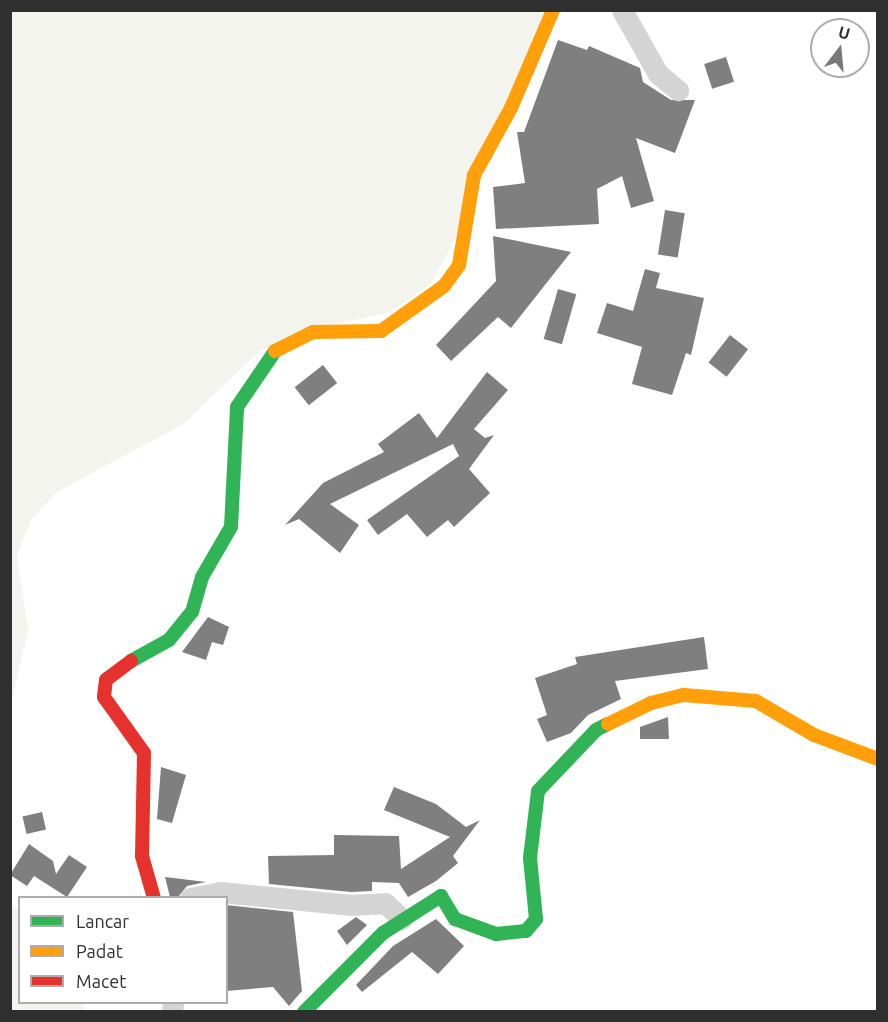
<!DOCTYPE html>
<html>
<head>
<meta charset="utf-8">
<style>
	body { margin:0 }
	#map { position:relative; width:888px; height:1022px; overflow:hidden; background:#fff; font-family:Ubuntu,sans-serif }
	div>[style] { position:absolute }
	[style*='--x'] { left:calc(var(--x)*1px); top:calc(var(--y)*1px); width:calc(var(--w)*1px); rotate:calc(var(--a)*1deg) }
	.green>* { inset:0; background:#f2f4ed }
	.building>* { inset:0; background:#7f7f7f; transform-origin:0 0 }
	.street>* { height:21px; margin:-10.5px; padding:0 10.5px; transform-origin:10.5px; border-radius:10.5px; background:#d4d4d4 }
	.fast>* { height:14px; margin:-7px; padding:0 7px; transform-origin:7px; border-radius:7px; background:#30b455 }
	.slow>* { height:14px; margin:-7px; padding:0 7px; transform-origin:7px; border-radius:7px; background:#ff9f0a }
	.jam>* { height:14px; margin:-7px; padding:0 7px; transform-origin:7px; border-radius:7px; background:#e5322d }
	span { translate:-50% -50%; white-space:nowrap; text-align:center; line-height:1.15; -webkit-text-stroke:6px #fff; paint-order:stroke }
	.frame { position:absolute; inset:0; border:12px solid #2f2f2f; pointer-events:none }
	.legend { position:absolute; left:18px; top:896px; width:210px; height:108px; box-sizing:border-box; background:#fff; border:2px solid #acacac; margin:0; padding:8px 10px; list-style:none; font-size:18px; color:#2f2f2f }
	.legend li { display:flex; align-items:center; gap:12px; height:30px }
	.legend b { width:30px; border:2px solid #acacac }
	.north { position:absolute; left:810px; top:18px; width:60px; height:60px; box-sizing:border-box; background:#fff; border:2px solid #acacac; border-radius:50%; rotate:16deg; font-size:16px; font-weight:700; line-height:24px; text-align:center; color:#2f2f2f }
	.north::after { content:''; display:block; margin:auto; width:21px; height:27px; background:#787878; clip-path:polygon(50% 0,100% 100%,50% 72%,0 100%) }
</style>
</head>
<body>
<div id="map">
	<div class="green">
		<div style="clip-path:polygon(11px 11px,544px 11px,454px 241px,430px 285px,388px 313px,343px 322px,259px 351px,185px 423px,57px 492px,31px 520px,17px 555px,28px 631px,11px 703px)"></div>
		<div style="clip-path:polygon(11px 905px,19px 910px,20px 1002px,82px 1003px,86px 1011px,11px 1011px)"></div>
	</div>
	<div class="building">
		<div style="clip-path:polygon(558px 40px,587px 50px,589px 46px,640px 68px,643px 82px,671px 100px,695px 100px,675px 153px,636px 138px,654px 201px,631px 208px,622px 176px,597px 189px,599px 224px,496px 229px,493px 187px,525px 183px,517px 132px,524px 132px)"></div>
		<div style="left:726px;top:57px;width:26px;height:23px;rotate:72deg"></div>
		<div style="left:665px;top:210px;width:20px;height:45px;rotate:9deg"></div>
		<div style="clip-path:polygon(493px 236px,571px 252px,511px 328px,498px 317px,451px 361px,436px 345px,496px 281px)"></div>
		<div style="clip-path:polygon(645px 269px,660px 273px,656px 288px,704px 298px,691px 355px,686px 353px,672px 395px,632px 384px,642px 347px,597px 333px,607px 303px,633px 311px)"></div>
		<div style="left:558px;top:289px;width:19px;height:52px;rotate:16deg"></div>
		<div style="left:730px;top:335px;width:23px;height:35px;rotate:38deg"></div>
		<div style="left:323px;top:365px;width:23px;height:36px;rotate:52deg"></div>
		<div style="clip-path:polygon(487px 372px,508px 390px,474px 429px,485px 438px,494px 435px,469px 469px,490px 493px,454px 527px,448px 520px,427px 537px,407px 514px,378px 535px,367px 520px,459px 456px,453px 444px,330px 504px,359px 525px,340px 553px,299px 519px,285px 525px,323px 483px,384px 452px,378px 444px,419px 413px,437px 438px)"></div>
		<div style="clip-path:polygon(208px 617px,229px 627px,223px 645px,212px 642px,206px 660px,182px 652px)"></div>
		<div style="clip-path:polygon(704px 637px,708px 669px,615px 681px,621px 699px,588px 715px,571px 733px,547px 742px,537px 719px,547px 715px,535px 678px,577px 664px,575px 657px)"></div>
		<div style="clip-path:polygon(668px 717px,669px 739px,640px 739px,640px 727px)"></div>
		<div style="clip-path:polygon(161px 767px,186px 775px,172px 823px,157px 819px)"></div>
		<div style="clip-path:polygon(394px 787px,436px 804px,466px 827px,480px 820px,453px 856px,458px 863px,436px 881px,408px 897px,399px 883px,372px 882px,372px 891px,351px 892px,269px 884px,268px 856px,334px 855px,334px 835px,399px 836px,401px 869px,450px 837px,384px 810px)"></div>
		<div style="left:42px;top:812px;width:18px;height:20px;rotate:77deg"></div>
		<div style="clip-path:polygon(29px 844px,53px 861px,56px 874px,69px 855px,87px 867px,67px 897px,34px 876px,27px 886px,10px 875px)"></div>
		<div style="clip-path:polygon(165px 877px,206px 882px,187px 886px,178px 897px,170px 897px)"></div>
		<div style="clip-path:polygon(226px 905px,293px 912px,302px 991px,289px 1006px,273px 987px,226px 991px)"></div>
		<div style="clip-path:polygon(356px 917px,367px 925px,347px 945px,337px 931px)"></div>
		<div style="clip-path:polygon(436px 919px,464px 946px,438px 974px,412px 952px,362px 992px,356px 985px,393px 946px)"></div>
	</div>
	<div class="street">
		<div style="--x:622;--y:10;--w:73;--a:60.6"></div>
		<div style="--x:658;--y:74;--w:26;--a:39"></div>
		<div style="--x:190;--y:898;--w:32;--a:-11"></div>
		<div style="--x:221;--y:892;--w:131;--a:5.7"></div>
		<div style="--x:351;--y:905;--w:34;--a:-3"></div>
		<div style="--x:385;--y:903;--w:23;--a:43"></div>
		<div style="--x:172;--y:1012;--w:10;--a:-84"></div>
	</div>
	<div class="fast">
		<div style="--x:131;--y:661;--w:43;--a:-28.9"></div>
		<div style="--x:169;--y:640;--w:36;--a:-51"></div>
		<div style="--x:192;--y:612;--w:36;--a:-74"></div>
		<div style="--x:202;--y:577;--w:58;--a:-59.9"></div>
		<div style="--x:231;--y:527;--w:120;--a:-87.1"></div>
		<div style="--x:237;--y:407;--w:68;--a:-55.8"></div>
		<div style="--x:304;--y:1012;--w:112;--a:-45"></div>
		<div style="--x:383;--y:933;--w:69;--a:-32.5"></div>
		<div style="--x:441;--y:896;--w:27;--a:59"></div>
		<div style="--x:455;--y:919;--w:44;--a:20.1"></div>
		<div style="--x:496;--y:934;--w:30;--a:-6"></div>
		<div style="--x:526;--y:931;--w:16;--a:-50"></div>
		<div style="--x:536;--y:919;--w:61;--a:-95.6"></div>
		<div style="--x:530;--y:858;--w:67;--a:-83.2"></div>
		<div style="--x:538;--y:791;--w:84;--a:-46.4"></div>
		<div style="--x:596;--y:730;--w:13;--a:-27"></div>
	</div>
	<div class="slow">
		<div style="--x:275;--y:351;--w:42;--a:-26.6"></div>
		<div style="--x:313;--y:332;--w:68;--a:-0.8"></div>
		<div style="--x:381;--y:331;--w:77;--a:-35.5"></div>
		<div style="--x:444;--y:286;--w:26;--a:-54"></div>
		<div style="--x:459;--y:265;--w:91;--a:-80.5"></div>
		<div style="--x:474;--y:175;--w:77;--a:-61.1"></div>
		<div style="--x:511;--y:108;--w:107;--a:-66.8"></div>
		<div style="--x:608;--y:724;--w:48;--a:-26"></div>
		<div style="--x:651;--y:703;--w:34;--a:-14"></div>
		<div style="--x:684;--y:695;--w:72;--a:4.8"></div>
		<div style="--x:756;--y:701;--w:67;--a:30.4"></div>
		<div style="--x:814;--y:735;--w:68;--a:20.6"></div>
	</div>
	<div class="jam">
		<div style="--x:131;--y:661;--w:31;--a:143"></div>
		<div style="--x:106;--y:680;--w:17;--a:97"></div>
		<div style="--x:104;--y:697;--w:69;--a:54.5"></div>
		<div style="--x:144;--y:753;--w:103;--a:91.1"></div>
		<div style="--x:142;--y:856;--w:44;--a:74.1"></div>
	</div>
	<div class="frame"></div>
	<ul class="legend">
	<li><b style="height:8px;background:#30b455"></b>Lancar</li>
	<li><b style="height:8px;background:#ff9f0a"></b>Padat</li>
	<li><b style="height:8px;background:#e5322d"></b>Macet</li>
	</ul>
	<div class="north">U</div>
</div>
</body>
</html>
